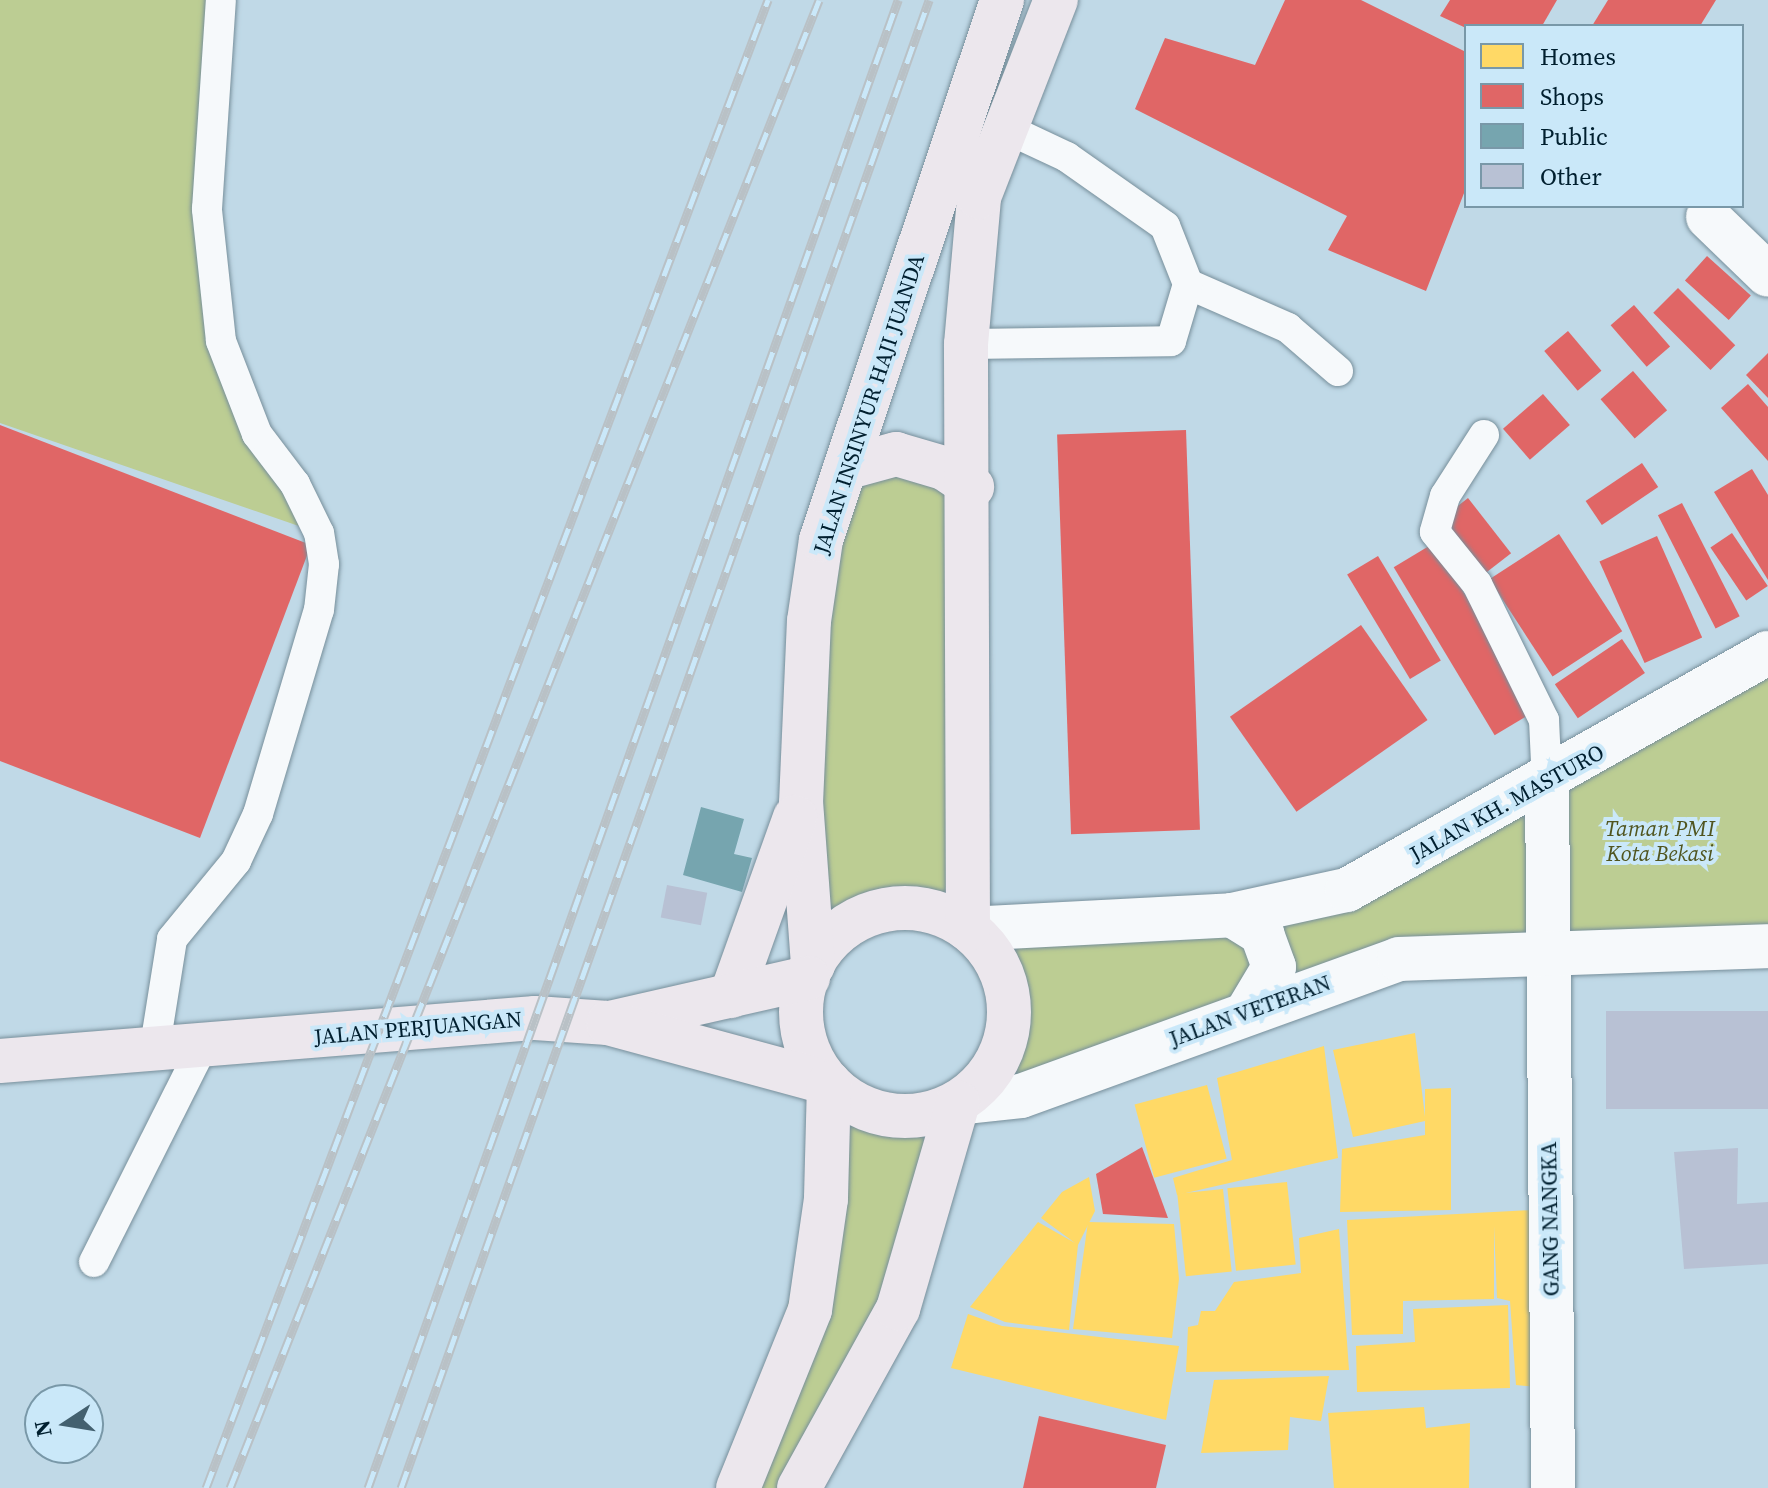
<!DOCTYPE html>
<html>
<head>
<meta charset="utf-8">
<style>
	body { margin:0 }
	#map { position:relative; width:1768px; height:1488px; overflow:hidden; background:#c0d9e7; font-family:"Source Serif 4",serif }
	div>[style] { position:absolute }
	[style*='--x'] { left:calc(var(--x)*1px); top:calc(var(--y)*1px); width:calc(var(--w)*1px); rotate:calc(var(--a)*1deg) }
	.green>* { inset:0; background:#bccd93 }
	.homes>* { inset:0; background:#ffd966; transform-origin:0 0 }
	.shops>* { inset:0; background:#e06666; transform-origin:0 0 }
	.public>* { inset:0; background:#76a5af }
	.building>* { inset:0; background:#b8c1d4; transform-origin:0 0 }
	.roads { filter:drop-shadow(0 0 2px #778f9b) drop-shadow(0 0 2px #778f9b) }
	.lane>* { height:30px; margin:-15px; padding:0 15px; transform-origin:15px; border-radius:15px; background:#f6f9fb }
	.street>* { height:44px; margin:-22px; padding:0 22px; transform-origin:22px; border-radius:22px; background:#f6f9fb }
	.secondary>* { height:44px; margin:-22px; padding:0 22px; transform-origin:22px; border-radius:22px; background:#f6f9fb }
	.primary>* { height:44px; margin:-22px; padding:0 22px; transform-origin:22px; border-radius:22px; background:#ece7ed }
	.primary>.ring { margin:-22px; padding:0; box-sizing:content-box; background:none; border:44px solid #ece7ed; border-radius:50% }
	.rail>* { height:9px; margin-top:-4.5px; transform-origin:0; background:repeating-linear-gradient(90deg,#cae8f9 0 18px,#b9c1c6 0 36px); box-sizing:border-box; border-block:2px solid #b9c1c6 }
	span { translate:-50% -50%; white-space:nowrap; text-align:center; line-height:1.15; -webkit-text-stroke:8px #cae8f9; paint-order:stroke }
	.street-label { font-size:22px; color:#001f2f }
	.park-label { font-size:22px; color:#50551f; font-style:italic }
	.legend { position:absolute; left:1464px; top:24px; width:280px; height:184px; box-sizing:border-box; background:#cae8f9; border:2px solid #7998a8; margin:0; padding:10px 14px; list-style:none; font-size:24px; color:#001f2f }
	.legend li { display:flex; align-items:center; gap:16px; height:40px }
	.legend b { width:40px; border:2px solid #7998a8 }
	.north { position:absolute; left:24px; top:1384px; width:80px; height:80px; box-sizing:border-box; background:#cae8f9; border:2px solid #7998a8; border-radius:50%; rotate:258deg; font-size:22px; font-weight:700; line-height:32px; text-align:center; color:#001f2f }
	.north::after { content:''; display:block; margin:auto; width:28px; height:36px; background:#43606f; clip-path:polygon(50% 0,100% 100%,50% 72%,0 100%) }
</style>
</head>
<body>
<div id="map">
	<div class="green">
		<div style="clip-path:polygon(0 0,221px 0,221px 341px,319px 533px,0 423px)"></div>
		<div style="clip-path:polygon(845px 468px,944px 468px,968px 928px,1303px 905px,1768px 651px,1768px 946px,1399px 959px,958px 1103px,898px 1309px,799px 1488px,738px 1488px,844px 1097px,896px 1117px,958px 1103px,994px 1069px,1010px 1013px,996px 960px,951px 918px,917px 909px,870px 914px,826px 945px,801px 803px)"></div>
	</div>
	<div class="homes">
		<div style="clip-path:polygon(1415px 1033px,1425px 1117px,1425px 1089px,1451px 1088px,1451px 1210px,1340px 1212px,1342px 1149px,1425px 1135px,1425px 1121px,1353px 1137px,1333px 1050px)"></div>
		<div style="clip-path:polygon(1324px 1046px,1338px 1158px,1177px 1195px,1173px 1178px,1232px 1160px,1217px 1078px)"></div>
		<div style="left:1207px;top:1085px;width:76px;height:75px;rotate:75deg"></div>
		<div style="clip-path:polygon(1089px 1177px,1095px 1211px,1078px 1245px,1069px 1330px,1005px 1322px,970px 1307px,1038px 1222px,1075px 1243px,1041px 1218px,1062px 1192px)"></div>
		<div style="left:1287px;top:1182px;width:83px;height:60px;rotate:84deg"></div>
		<div style="left:1223px;top:1189px;width:83px;height:46px;rotate:84deg"></div>
		<div style="clip-path:polygon(1532px 1210px,1537px 1387px,1516px 1385px,1510px 1301px,1497px 1298px,1494px 1226px,1494px 1299px,1403px 1301px,1403px 1334px,1352px 1335px,1347px 1220px)"></div>
		<div style="clip-path:polygon(1088px 1222px,1174px 1224px,1179px 1279px,1172px 1338px,1073px 1329px)"></div>
		<div style="clip-path:polygon(1339px 1229px,1349px 1370px,1186px 1372px,1188px 1327px,1198px 1325px,1201px 1311px,1215px 1311px,1234px 1282px,1301px 1273px,1299px 1238px)"></div>
		<div style="clip-path:polygon(1508px 1305px,1510px 1388px,1357px 1392px,1356px 1346px,1415px 1342px,1413px 1309px)"></div>
		<div style="clip-path:polygon(968px 1314px,1002px 1326px,1179px 1346px,1166px 1420px,951px 1368px)"></div>
		<div style="clip-path:polygon(1329px 1376px,1321px 1421px,1290px 1417px,1288px 1450px,1201px 1453px,1214px 1380px)"></div>
		<div style="clip-path:polygon(1424px 1407px,1426px 1428px,1470px 1423px,1469px 1488px,1334px 1488px,1328px 1413px)"></div>
	</div>
	<div class="shops">
		<div style="clip-path:polygon(1285px 0,1361px 0,1466px 52px,1466px 188px,1426px 291px,1328px 250px,1347px 216px,1135px 109px,1165px 38px,1255px 65px)"></div>
		<div style="clip-path:polygon(1450px 0,1557px 0,1542px 26px,1466px 28px,1440px 16px)"></div>
		<div style="clip-path:polygon(1608px 0,1716px 0,1700px 26px,1592px 26px)"></div>
		<div style="left:1707px;top:256px;width:59px;height:33px;rotate:42deg"></div>
		<div style="left:1678px;top:288px;width:81px;height:35px;rotate:45deg"></div>
		<div style="left:1634px;top:305px;width:55px;height:31px;rotate:49deg"></div>
		<div style="left:1568px;top:331px;width:52px;height:31px;rotate:50deg"></div>
		<div style="clip-path:polygon(1768px 353px,1768px 398px,1746px 375px)"></div>
		<div style="left:1633px;top:371px;width:52px;height:43px;rotate:49deg"></div>
		<div style="clip-path:polygon(1748px 384px,1768px 407px,1768px 461px,1721px 408px)"></div>
		<div style="left:1543px;top:394px;width:41px;height:53px;rotate:49deg"></div>
		<div style="clip-path:polygon(0 425px,311px 545px,200px 838px,0 761px)"></div>
		<div style="left:1186px;top:430px;width:400px;height:129px;rotate:88deg"></div>
		<div style="left:1642px;top:463px;width:29px;height:68px;rotate:56deg"></div>
		<div style="clip-path:polygon(1752px 469px,1768px 495px,1768px 580px,1714px 492px)"></div>
		<div style="left:1468px;top:498px;width:70px;height:34px;rotate:52deg"></div>
		<div style="left:1682px;top:503px;width:127px;height:27px;rotate:63deg"></div>
		<div style="left:1732px;top:533px;width:64px;height:26px;rotate:56deg"></div>
		<div style="left:1559px;top:534px;width:116px;height:83px;rotate:57deg"></div>
		<div style="left:1657px;top:536px;width:111px;height:63px;rotate:66deg"></div>
		<div style="left:1434px;top:543px;width:196px;height:47px;rotate:59deg"></div>
		<div style="left:1378px;top:556px;width:122px;height:36px;rotate:59deg"></div>
		<div style="left:1361px;top:625px;width:116px;height:160px;rotate:55deg"></div>
		<div style="left:1622px;top:639px;width:41px;height:81px;rotate:56deg"></div>
		<div style="clip-path:polygon(1142px 1147px,1168px 1218px,1103px 1214px,1096px 1174px)"></div>
		<div style="clip-path:polygon(1039px 1416px,1166px 1445px,1156px 1488px,1023px 1488px)"></div>
	</div>
	<div class="public">
		<div style="clip-path:polygon(701px 807px,744px 819px,734px 854px,752px 858px,742px 892px,683px 875px)"></div>
	</div>
	<div class="building">
		<div style="left:667px;top:885px;width:41px;height:33px;rotate:11deg"></div>
		<div style="left:1768px;top:1011px;width:98px;height:162px;rotate:90deg"></div>
		<div style="clip-path:polygon(1738px 1148px,1737px 1204px,1768px 1202px,1768px 1264px,1684px 1269px,1674px 1152px)"></div>
	</div>
	<div class="roads">
		<div class="lane">
			<div style="--x:1188;--y:284;--w:109;--a:23.7"></div>
			<div style="--x:1288;--y:328;--w:66;--a:40.7"></div>
			<div style="--x:966;--y:344;--w:205;--a:-0.8"></div>
			<div style="--x:1171;--y:341;--w:59;--a:-73.4"></div>
			<div style="--x:1188;--y:284;--w:62;--a:-111.6"></div>
			<div style="--x:1165;--y:226;--w:120;--a:-144.9"></div>
			<div style="--x:1067;--y:157;--w:71;--a:-154.9"></div>
			<div style="--x:1484;--y:435;--w:72;--a:122.6"></div>
			<div style="--x:1445;--y:496;--w:37;--a:106"></div>
			<div style="--x:1435;--y:532;--w:67;--a:51.1"></div>
			<div style="--x:1477;--y:584;--w:152;--a:63.8"></div>
			<div style="--x:1544;--y:720;--w:64;--a:87.3"></div>
			<div style="--x:154;--y:1052;--w:114;--a:-80.9"></div>
			<div style="--x:172;--y:939;--w:101;--a:-50.6"></div>
			<div style="--x:236;--y:861;--w:52;--a:-64.9"></div>
			<div style="--x:258;--y:814;--w:213;--a:-73.4"></div>
			<div style="--x:319;--y:610;--w:46;--a:-83.8"></div>
			<div style="--x:324;--y:564;--w:31;--a:-99"></div>
			<div style="--x:319;--y:533;--w:55;--a:-116.1"></div>
			<div style="--x:295;--y:484;--w:63;--a:-127.2"></div>
			<div style="--x:257;--y:434;--w:100;--a:-111.2"></div>
			<div style="--x:221;--y:341;--w:133;--a:-96.1"></div>
			<div style="--x:207;--y:209;--w:209;--a:-86.2"></div>
			<div style="--x:94;--y:1262;--w:241;--a:-63.3"></div>
		</div>
		<div class="street">
			<div style="--x:1708;--y:217;--w:83;--a:44"></div>
			<div style="--x:1547;--y:784;--w:704;--a:89.51"></div>
		</div>
		<div class="secondary">
			<div style="--x:1232;--y:915;--w:36;--a:32"></div>
			<div style="--x:1262;--y:934;--w:35;--a:70"></div>
			<div style="--x:1274;--y:967;--w:49;--a:120.8"></div>
			<div style="--x:968;--y:929;--w:264;--a:-3"></div>
			<div style="--x:1232;--y:915;--w:118;--a:-12.3"></div>
			<div style="--x:1347;--y:890;--w:483;--a:-29.4"></div>
			<div style="--x:958;--y:1103;--w:63;--a:-6.3"></div>
			<div style="--x:1021;--y:1096;--w:402;--a:-19.9"></div>
			<div style="--x:1399;--y:959;--w:369;--a:-2"></div>
		</div>
		<div class="primary">
			<div style="--x:845;--y:468;--w:53;--a:-15.4"></div>
			<div style="--x:896;--y:454;--w:50;--a:16.3"></div>
			<div style="--x:944;--y:468;--w:34;--a:34"></div>
			<div class="ring" style="left:801px;top:908px;width:164px;height:164px"></div>
			<div style="--x:968;--y:929;--w:585;--a:-90.2"></div>
			<div style="--x:966;--y:344;--w:148;--a:-84.9"></div>
			<div style="--x:979;--y:197;--w:212;--a:-68.7"></div>
			<div style="--x:813;--y:965;--w:162;--a:-94.2"></div>
			<div style="--x:801;--y:803;--w:182;--a:-87.5"></div>
			<div style="--x:809;--y:621;--w:82;--a:-81.6"></div>
			<div style="--x:821;--y:540;--w:570;--a:-71.47"></div>
			<div style="--x:731;--y:996;--w:190;--a:-70.3"></div>
			<div style="--x:614;--y:1022;--w:199;--a:-12.8"></div>
			<div style="--x:0;--y:1061;--w:537;--a:-4.6"></div>
			<div style="--x:535;--y:1018;--w:73;--a:3.9"></div>
			<div style="--x:608;--y:1023;--w:229;--a:15.2"></div>
			<div style="--x:829;--y:1083;--w:116;--a:91.5"></div>
			<div style="--x:826;--y:1199;--w:112;--a:98.2"></div>
			<div style="--x:810;--y:1310;--w:192;--a:112"></div>
			<div style="--x:799;--y:1488;--w:205;--a:-61.1"></div>
			<div style="--x:898;--y:1309;--w:215;--a:-73.8"></div>
		</div>
	</div>
	<div class="rail">
		<div style="--x:206;--y:1488;--w:1591;--a:-69.31"></div>
		<div style="--x:230;--y:1488;--w:1600;--a:-68.4"></div>
		<div style="--x:368;--y:1488;--w:1580;--a:-70.39"></div>
		<div style="--x:401;--y:1488;--w:1579;--a:-70.46"></div>
	</div>
	<div class="street-label">
		<span style="left:869px;top:404px;rotate:-72deg">JALAN INSINYUR HAJI JUANDA</span>
		<span style="left:1507px;top:803px;rotate:-29deg">JALAN KH. MASTURO</span>
		<span style="left:1250px;top:1011px;rotate:-20deg">JALAN VETERAN</span>
		<span style="left:418px;top:1028px;rotate:-5deg">JALAN PERJUANGAN</span>
		<span style="left:1550px;top:1219px;rotate:-91deg">GANG NANGKA</span>
	</div>
	<div class="park-label">
		<span style="left:1660px;top:841px">Taman PMI<br>Kota Bekasi</span>
	</div>
	<ul class="legend">
	<li><b style="height:22px;background:#ffd966"></b>Homes</li>
	<li><b style="height:22px;background:#e06666"></b>Shops</li>
	<li><b style="height:22px;background:#76a5af"></b>Public</li>
	<li><b style="height:22px;background:#b8c1d4"></b>Other</li>
	</ul>
	<div class="north">N</div>
</div>
</body>
</html>
